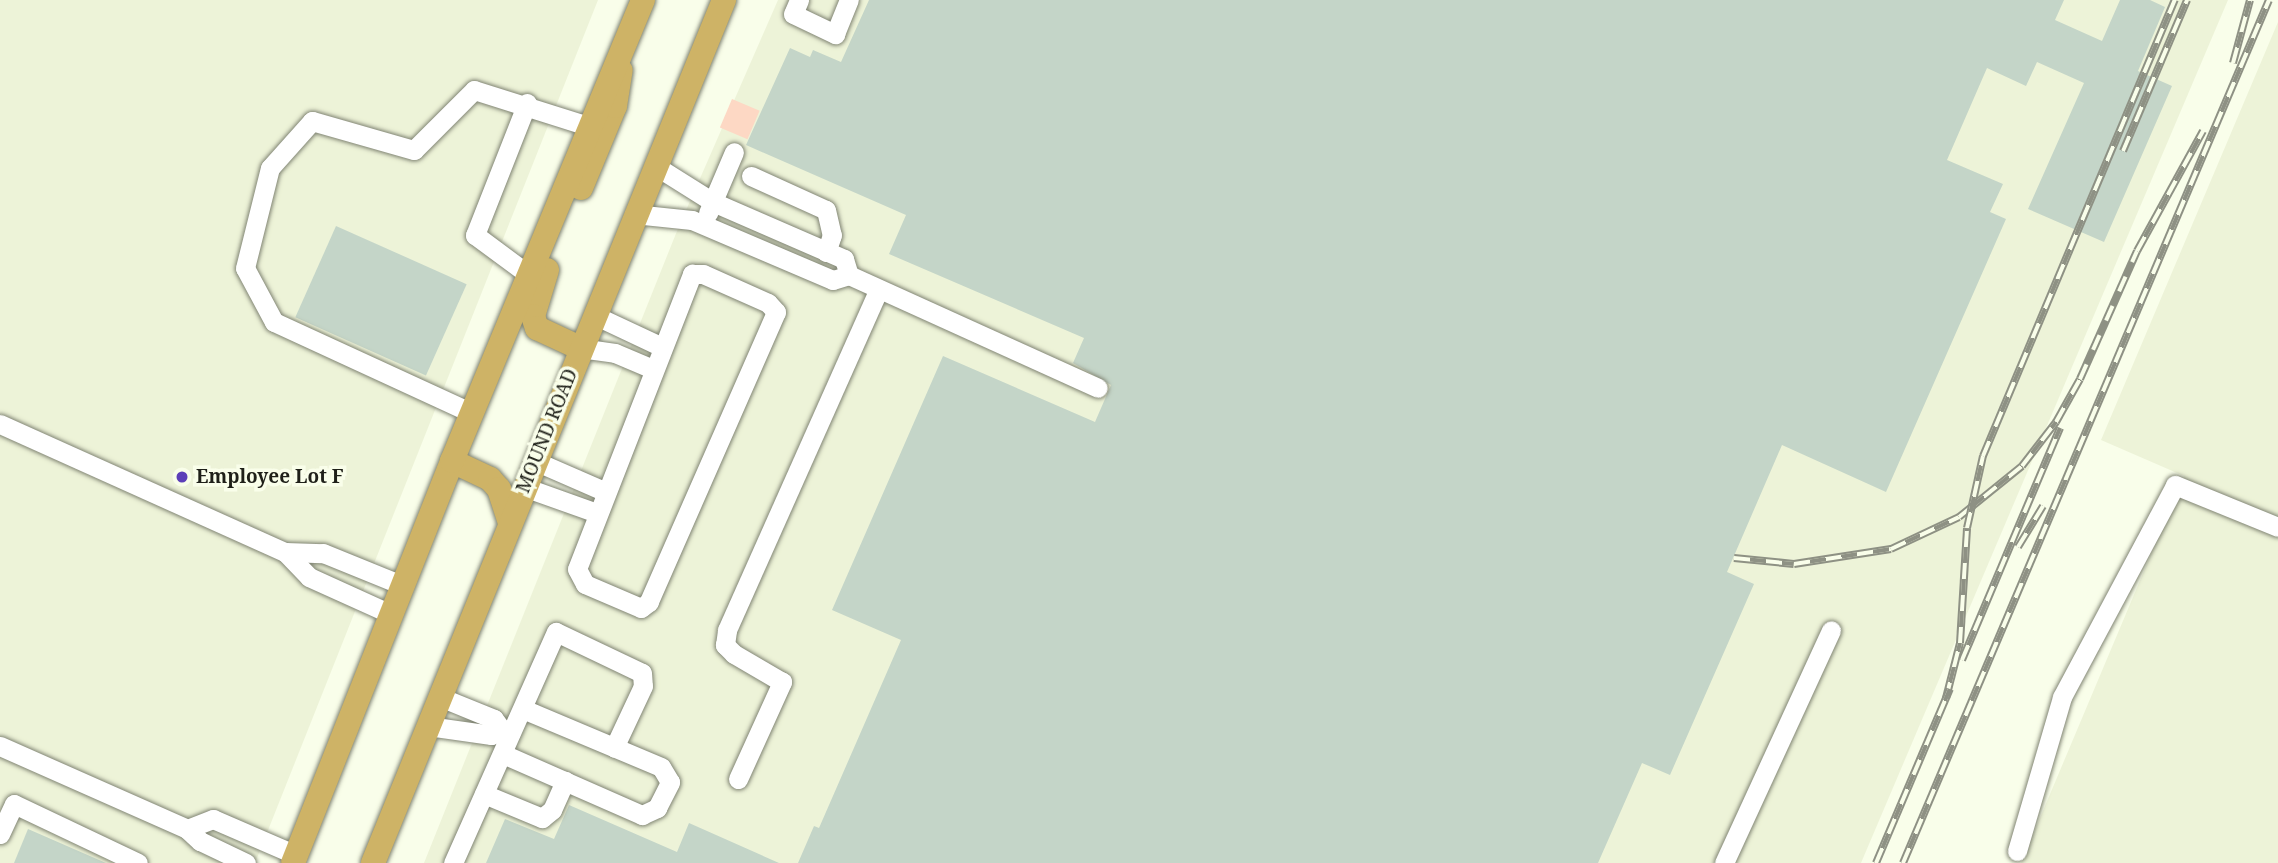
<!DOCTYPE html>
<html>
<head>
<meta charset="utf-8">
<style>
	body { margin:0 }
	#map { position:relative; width:2278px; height:863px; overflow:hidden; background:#f9feea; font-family:"Noto Serif",serif }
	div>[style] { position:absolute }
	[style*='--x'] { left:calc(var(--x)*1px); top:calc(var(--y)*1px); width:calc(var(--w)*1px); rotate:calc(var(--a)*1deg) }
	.built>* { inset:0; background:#edf3d8 }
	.green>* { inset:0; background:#fdd8c4; transform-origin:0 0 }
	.building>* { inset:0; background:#c4d5c8; transform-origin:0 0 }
	.roads { filter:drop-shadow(0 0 2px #808473) drop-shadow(0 0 2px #808473) }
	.minor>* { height:19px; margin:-9.5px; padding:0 9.5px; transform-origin:9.5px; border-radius:9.5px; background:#fff }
	.major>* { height:24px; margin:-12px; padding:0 12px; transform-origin:12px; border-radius:12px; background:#ceb366 }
	.rail>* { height:8px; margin-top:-4px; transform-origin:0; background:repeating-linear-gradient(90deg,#f9feea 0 16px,#8e9184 0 32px); box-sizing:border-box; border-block:2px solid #8e9184 }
	.dots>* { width:19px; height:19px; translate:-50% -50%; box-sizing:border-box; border:4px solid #f9feea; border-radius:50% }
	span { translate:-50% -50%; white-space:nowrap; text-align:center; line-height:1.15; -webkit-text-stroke:7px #f9feea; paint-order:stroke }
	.street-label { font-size:19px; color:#1f2019 }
	.poi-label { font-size:19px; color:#1f2019; font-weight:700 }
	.left { translate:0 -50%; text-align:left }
</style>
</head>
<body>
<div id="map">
	<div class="built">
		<div style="clip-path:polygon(0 0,598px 0,255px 863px,0 863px)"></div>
		<div style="clip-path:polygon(778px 0,2228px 0,1861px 863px,424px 863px,677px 231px)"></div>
		<div style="clip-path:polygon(2278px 22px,2278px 863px,2021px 863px,2184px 476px,2101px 440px)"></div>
	</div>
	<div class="green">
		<div style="left:732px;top:99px;width:30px;height:31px;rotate:23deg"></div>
	</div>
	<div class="building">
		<div style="clip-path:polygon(869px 0,2064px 0,2055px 20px,2102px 41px,2120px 0,2150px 0,2165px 7px,2138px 71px,2172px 86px,2104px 242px,2028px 209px,2084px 83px,2037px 62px,2026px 86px,1987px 68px,1947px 160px,2003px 184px,1990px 212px,2006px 219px,1886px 492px,1782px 445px,1727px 572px,1754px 584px,1670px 775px,1642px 763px,1598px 863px,798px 863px,814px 826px,819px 828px,901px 640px,832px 610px,943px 356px,1095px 422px,1111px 385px,1073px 363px,1084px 338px,889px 254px,906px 215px,746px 145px,790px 48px,810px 57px,813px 50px,841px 62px)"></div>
		<div style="left:336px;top:226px;width:143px;height:100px;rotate:24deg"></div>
		<div style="clip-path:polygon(569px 805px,677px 852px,689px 823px,779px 863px,486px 863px,505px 819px,554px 839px)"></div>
		<div style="clip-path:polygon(28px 829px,106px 863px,14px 863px)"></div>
	</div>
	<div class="roads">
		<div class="minor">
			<div style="--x:799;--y:0;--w:15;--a:113"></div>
			<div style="--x:793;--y:14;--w:47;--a:25.5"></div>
			<div style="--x:835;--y:34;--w:37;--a:-68"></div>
			<div style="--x:527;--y:103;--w:142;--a:111.5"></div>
			<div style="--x:475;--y:235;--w:67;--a:36.5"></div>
			<div style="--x:654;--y:165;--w:70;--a:32.1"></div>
			<div style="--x:713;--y:202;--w:143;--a:23.5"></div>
			<div style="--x:844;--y:259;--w:17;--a:73"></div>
			<div style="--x:751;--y:176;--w:82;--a:24.4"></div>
			<div style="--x:826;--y:210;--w:26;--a:77"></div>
			<div style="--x:832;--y:235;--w:18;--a:109"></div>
			<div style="--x:708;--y:213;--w:66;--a:-66.9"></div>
			<div style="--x:634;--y:214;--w:58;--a:5.9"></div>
			<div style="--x:692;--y:220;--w:153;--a:23.1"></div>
			<div style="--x:833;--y:280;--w:17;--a:-17"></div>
			<div style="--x:849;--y:275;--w:273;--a:24.4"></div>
			<div style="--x:692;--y:274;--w:11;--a:0"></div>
			<div style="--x:703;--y:274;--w:71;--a:24"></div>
			<div style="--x:768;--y:303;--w:12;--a:48"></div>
			<div style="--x:776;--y:312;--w:317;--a:113.7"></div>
			<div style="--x:649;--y:602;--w:10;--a:143"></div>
			<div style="--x:641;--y:608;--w:61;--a:-156.8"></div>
			<div style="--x:585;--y:584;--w:17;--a:-118"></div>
			<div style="--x:577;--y:569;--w:317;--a:-68.7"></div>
			<div style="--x:594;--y:315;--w:75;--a:25.2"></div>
			<div style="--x:580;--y:348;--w:35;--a:8"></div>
			<div style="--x:615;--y:353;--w:41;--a:22.8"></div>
			<div style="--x:472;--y:413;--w:218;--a:-155.3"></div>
			<div style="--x:274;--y:322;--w:61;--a:-118.2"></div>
			<div style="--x:245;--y:268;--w:103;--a:-76"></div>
			<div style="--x:270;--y:168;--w:63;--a:-48.2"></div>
			<div style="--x:312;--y:121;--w:106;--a:15.9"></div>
			<div style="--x:414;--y:150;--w:85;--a:-45"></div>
			<div style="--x:474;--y:90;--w:120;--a:17.5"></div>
			<div style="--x:0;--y:424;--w:312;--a:24.2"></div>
			<div style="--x:285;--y:552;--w:35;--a:46"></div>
			<div style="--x:309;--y:577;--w:90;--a:24.3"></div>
			<div style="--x:535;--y:461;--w:77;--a:23.6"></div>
			<div style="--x:524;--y:487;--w:77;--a:19.6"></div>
			<div style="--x:285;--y:552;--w:38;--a:2"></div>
			<div style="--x:323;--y:553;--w:85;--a:22.1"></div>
			<div style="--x:440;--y:697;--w:58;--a:22.2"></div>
			<div style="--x:494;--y:719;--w:14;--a:54"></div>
			<div style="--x:502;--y:730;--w:9;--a:18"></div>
			<div style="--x:428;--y:726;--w:64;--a:8.1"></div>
			<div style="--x:491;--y:735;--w:12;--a:-24"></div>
			<div style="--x:0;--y:746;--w:205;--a:23.9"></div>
			<div style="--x:187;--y:829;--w:18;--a:43"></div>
			<div style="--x:200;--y:841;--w:51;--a:25.6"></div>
			<div style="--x:503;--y:754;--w:152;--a:23.7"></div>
			<div style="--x:642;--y:815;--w:17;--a:-25"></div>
			<div style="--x:657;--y:808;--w:29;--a:-63"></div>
			<div style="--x:670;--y:782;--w:17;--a:-121"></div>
			<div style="--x:661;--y:767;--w:150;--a:-157.2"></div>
			<div style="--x:738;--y:779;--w:107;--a:-65.6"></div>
			<div style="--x:782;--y:682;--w:56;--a:-149.7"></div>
			<div style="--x:734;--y:654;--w:13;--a:-135"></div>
			<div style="--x:725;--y:645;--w:15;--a:-82"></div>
			<div style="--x:727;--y:630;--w:373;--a:-66"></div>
			<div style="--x:484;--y:794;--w:63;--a:22.5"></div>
			<div style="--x:542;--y:818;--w:13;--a:-39"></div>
			<div style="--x:552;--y:810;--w:32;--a:-66"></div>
			<div style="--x:187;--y:829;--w:28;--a:-21"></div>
			<div style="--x:213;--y:819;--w:90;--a:23.4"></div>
			<div style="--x:0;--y:834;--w:33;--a:-65"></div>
			<div style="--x:14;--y:804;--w:137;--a:25.4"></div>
			<div style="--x:2017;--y:851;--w:160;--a:-73.7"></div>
			<div style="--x:2062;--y:697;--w:240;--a:-61.9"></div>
			<div style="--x:2175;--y:485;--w:111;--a:22.2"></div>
			<div style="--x:453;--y:863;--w:253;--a:-66"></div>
			<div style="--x:556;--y:632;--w:95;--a:25.5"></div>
			<div style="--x:642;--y:673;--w:13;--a:86"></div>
			<div style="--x:643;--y:686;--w:68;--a:115.1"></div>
			<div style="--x:1724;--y:863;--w:256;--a:-65.3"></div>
		</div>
		<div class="major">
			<div style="--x:581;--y:188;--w:89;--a:-67.5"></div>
			<div style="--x:615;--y:106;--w:36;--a:-81"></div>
			<div style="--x:547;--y:270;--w:48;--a:106.9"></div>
			<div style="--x:533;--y:316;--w:13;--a:72"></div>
			<div style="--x:537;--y:328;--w:47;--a:24.9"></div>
			<div style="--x:452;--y:461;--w:42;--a:25.3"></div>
			<div style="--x:490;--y:479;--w:13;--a:48"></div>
			<div style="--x:499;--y:489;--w:36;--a:72"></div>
			<div style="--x:293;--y:863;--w:432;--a:-68.4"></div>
			<div style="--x:452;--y:461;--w:499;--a:-67.5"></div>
			<div style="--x:373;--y:863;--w:932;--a:-67.87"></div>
		</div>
	</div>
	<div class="rail">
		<div style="--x:2233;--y:63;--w:65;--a:-74.9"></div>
		<div style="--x:2123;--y:151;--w:164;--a:-67"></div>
		<div style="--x:2018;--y:547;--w:48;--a:-58.6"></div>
		<div style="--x:1734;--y:558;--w:60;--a:5.7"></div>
		<div style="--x:1794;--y:564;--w:98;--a:-8.8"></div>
		<div style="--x:1891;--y:549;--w:75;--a:-25.2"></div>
		<div style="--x:1959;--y:517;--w:81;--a:-39"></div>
		<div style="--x:2022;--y:466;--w:56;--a:-52.3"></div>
		<div style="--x:2056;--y:422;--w:49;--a:-60.8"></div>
		<div style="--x:2080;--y:379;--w:140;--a:-66"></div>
		<div style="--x:2137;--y:251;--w:137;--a:-61.2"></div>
		<div style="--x:1962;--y:660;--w:252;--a:-67.1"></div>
		<div style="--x:1946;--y:698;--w:57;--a:-75.7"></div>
		<div style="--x:1960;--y:643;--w:115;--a:-86.5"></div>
		<div style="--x:1967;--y:528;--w:74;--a:-77.5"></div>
		<div style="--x:1983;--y:456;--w:495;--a:-67.2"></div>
		<div style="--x:1876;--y:863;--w:189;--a:-67"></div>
		<div style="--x:1903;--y:863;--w:937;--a:-67.02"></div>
	</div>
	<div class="dots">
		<div style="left:182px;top:477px;background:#5c3fb8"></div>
	</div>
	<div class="street-label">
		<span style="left:547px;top:431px;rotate:-68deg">MOUND ROAD</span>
	</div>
	<div class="poi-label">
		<span class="left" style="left:196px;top:477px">Employee Lot F</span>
	</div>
</div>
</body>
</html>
